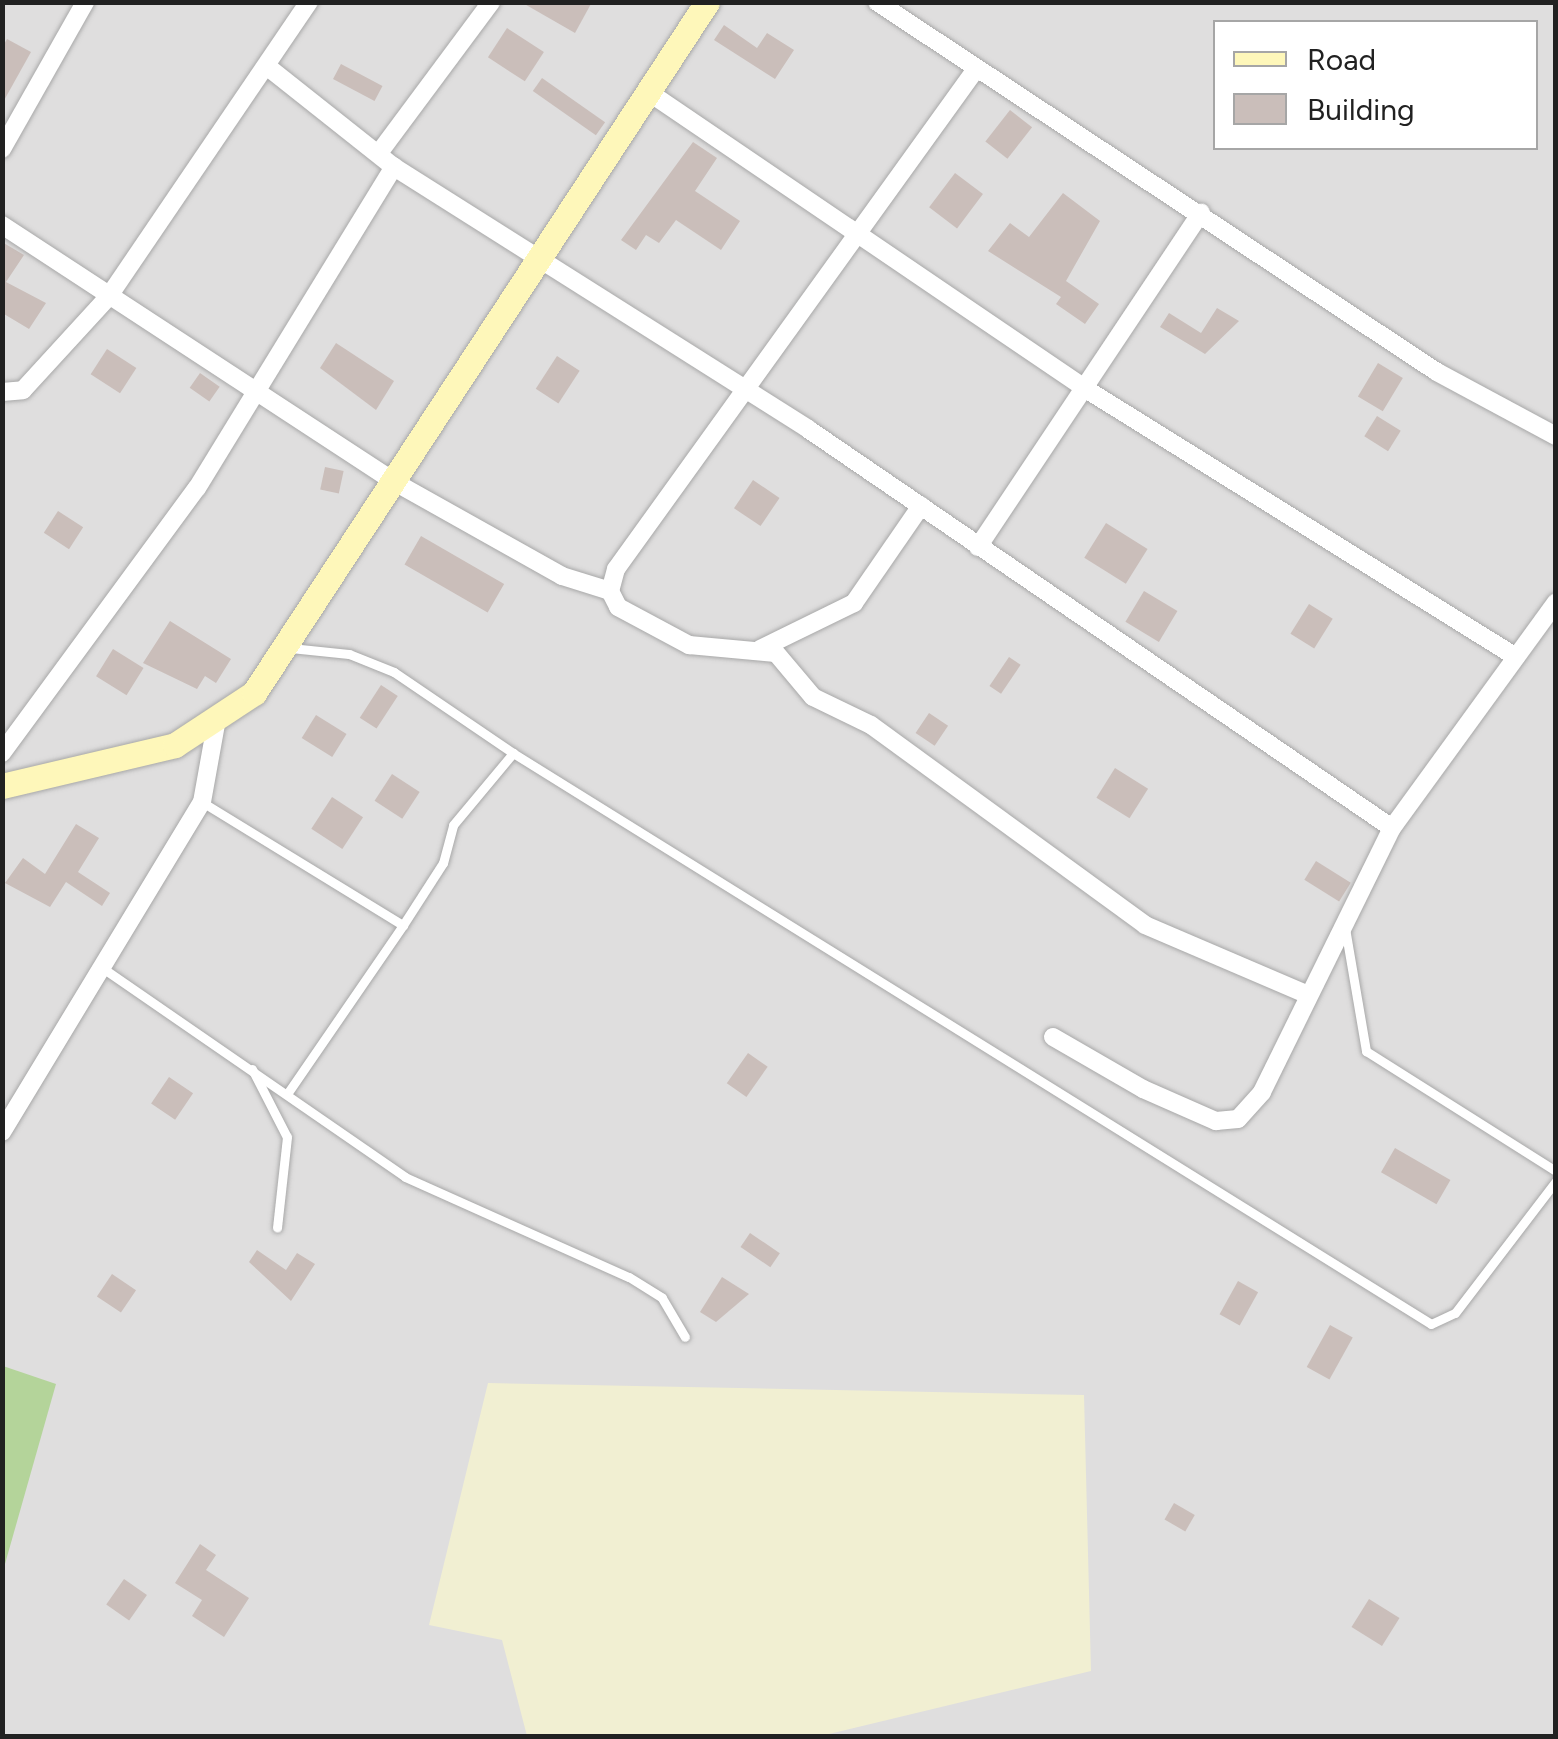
<!DOCTYPE html>
<html>
<head>
<meta charset="utf-8">
<style>
	body { margin:0 }
	#map { position:relative; width:1558px; height:1739px; overflow:hidden; background:#f2ede8; font-family:Figtree,sans-serif }
	div>[style] { position:absolute }
	[style*='--x'] { left:calc(var(--x)*1px); top:calc(var(--y)*1px); width:calc(var(--w)*1px); rotate:calc(var(--a)*1deg) }
	.residential>* { inset:0; background:#dfdede }
	.farmland>* { inset:0; background:#f1efd2 }
	.forest>* { inset:0; background:#b4d49a }
	.building>* { inset:0; background:#cabeba; transform-origin:0 0 }
	.roads { filter:drop-shadow(0 0 2px #a8a8a8) drop-shadow(0 0 2px #a8a8a8) }
	.lane>* { height:9px; margin:-4.5px; padding:0 4.5px; transform-origin:4.5px; border-radius:4.5px; background:#fff }
	.street>* { height:18px; margin:-9px; padding:0 9px; transform-origin:9px; border-radius:9px; background:#fff }
	.secondary>* { height:25px; margin:-12.5px; padding:0 12.5px; transform-origin:12.5px; border-radius:12.5px; background:#fef7ba }
	span { translate:-50% -50%; white-space:nowrap; text-align:center; line-height:1.15; -webkit-text-stroke:8px #fff; paint-order:stroke }
	.frame { position:absolute; inset:0; border:5px solid #212121; pointer-events:none }
	.legend { position:absolute; left:1213px; top:20px; width:325px; height:130px; box-sizing:border-box; background:#fff; border:2px solid #a6a6a6; margin:0; padding:12px 18px; list-style:none; font-size:30px; color:#212121 }
	.legend li { display:flex; align-items:center; gap:20px; height:50px }
	.legend b { width:50px; border:2px solid #a6a6a6 }
</style>
</head>
<body>
<div id="map">
	<div class="residential">
		<div style="clip-path:polygon(evenodd,3px 3px,1555px 3px,1555px 1736px,3px 1736px,3px 3px,1216px 22px,1536px 22px,1536px 148px,1216px 148px,1216px 22px)"></div>
	</div>
	<div class="farmland">
		<div style="clip-path:polygon(488px 1383px,1084px 1395px,1091px 1671px,829px 1734px,527px 1736px,502px 1640px,429px 1625px)"></div>
	</div>
	<div class="forest">
		<div style="clip-path:polygon(3px 1366px,56px 1384px,3px 1571px,2px 1366px)"></div>
	</div>
	<div class="building">
		<div style="clip-path:polygon(521px 2px,592px 2px,575px 33px)"></div>
		<div style="clip-path:polygon(724px 25px,757px 48px,767px 33px,794px 50px,775px 79px,714px 40px)"></div>
		<div style="left:507px;top:28px;width:44px;height:35px;rotate:33deg"></div>
		<div style="clip-path:polygon(7px 39px,31px 52px,2px 104px,2px 48px)"></div>
		<div style="left:341px;top:64px;width:47px;height:17px;rotate:28deg"></div>
		<div style="left:542px;top:78px;width:77px;height:16px;rotate:35deg"></div>
		<div style="left:1010px;top:110px;width:28px;height:40px;rotate:38deg"></div>
		<div style="clip-path:polygon(693px 142px,717px 158px,695px 191px,740px 221px,721px 250px,676px 220px,659px 243px,646px 235px,636px 250px,621px 240px)"></div>
		<div style="left:955px;top:173px;width:35px;height:43px;rotate:37deg"></div>
		<div style="clip-path:polygon(1063px 193px,1100px 221px,1066px 281px,1099px 304px,1085px 324px,1056px 304px,1061px 297px,988px 251px,1010px 223px,1029px 237px)"></div>
		<div style="clip-path:polygon(2px 242px,24px 255px,6px 282px,46px 303px,29px 329px,4px 314px)"></div>
		<div style="clip-path:polygon(1217px 308px,1239px 321px,1205px 354px,1160px 327px,1169px 313px,1201px 333px)"></div>
		<div style="clip-path:polygon(336px 343px,394px 381px,376px 410px,320px 368px)"></div>
		<div style="left:107px;top:349px;width:35px;height:30px;rotate:33deg"></div>
		<div style="left:557px;top:356px;width:27px;height:39px;rotate:33deg"></div>
		<div style="left:1378px;top:363px;width:29px;height:39px;rotate:31deg"></div>
		<div style="left:200px;top:373px;width:24px;height:18px;rotate:35deg"></div>
		<div style="left:1377px;top:416px;width:28px;height:24px;rotate:32deg"></div>
		<div style="left:325px;top:467px;width:19px;height:23px;rotate:12deg"></div>
		<div style="left:753px;top:480px;width:32px;height:34px;rotate:34deg"></div>
		<div style="left:58px;top:511px;width:30px;height:26px;rotate:33deg"></div>
		<div style="left:1106px;top:523px;width:49px;height:41px;rotate:32deg"></div>
		<div style="left:421px;top:536px;width:96px;height:33px;rotate:30deg"></div>
		<div style="left:1144px;top:591px;width:39px;height:36px;rotate:31deg"></div>
		<div style="left:1309px;top:604px;width:28px;height:35px;rotate:32deg"></div>
		<div style="clip-path:polygon(170px 621px,231px 659px,216px 683px,205px 676px,197px 689px,143px 663px)"></div>
		<div style="left:113px;top:649px;width:36px;height:32px;rotate:32deg"></div>
		<div style="left:1009px;top:657px;width:14px;height:35px;rotate:34deg"></div>
		<div style="left:381px;top:685px;width:20px;height:39px;rotate:33deg"></div>
		<div style="left:929px;top:713px;width:23px;height:24px;rotate:34deg"></div>
		<div style="left:316px;top:715px;width:36px;height:27px;rotate:32deg"></div>
		<div style="left:1115px;top:768px;width:39px;height:35px;rotate:32deg"></div>
		<div style="left:392px;top:774px;width:33px;height:32px;rotate:33deg"></div>
		<div style="left:332px;top:797px;width:37px;height:38px;rotate:33deg"></div>
		<div style="clip-path:polygon(76px 824px,99px 838px,78px 872px,110px 893px,102px 906px,66px 882px,50px 907px,5px 883px,23px 858px,45px 874px)"></div>
		<div style="left:1316px;top:861px;width:41px;height:22px;rotate:32deg"></div>
		<div style="left:748px;top:1053px;width:24px;height:37px;rotate:35deg"></div>
		<div style="left:169px;top:1077px;width:29px;height:32px;rotate:34deg"></div>
		<div style="left:1395px;top:1148px;width:64px;height:28px;rotate:30deg"></div>
		<div style="left:750px;top:1233px;width:36px;height:17px;rotate:34deg"></div>
		<div style="clip-path:polygon(257px 1250px,286px 1270px,297px 1253px,315px 1264px,291px 1301px,249px 1262px)"></div>
		<div style="left:112px;top:1274px;width:29px;height:27px;rotate:34deg"></div>
		<div style="clip-path:polygon(722px 1277px,749px 1294px,716px 1322px,700px 1312px)"></div>
		<div style="left:1238px;top:1281px;width:23px;height:38px;rotate:29deg"></div>
		<div style="left:1330px;top:1325px;width:26px;height:48px;rotate:29deg"></div>
		<div style="left:1174px;top:1503px;width:24px;height:19px;rotate:30deg"></div>
		<div style="clip-path:polygon(200px 1544px,216px 1555px,206px 1570px,249px 1598px,224px 1637px,192px 1616px,202px 1600px,175px 1583px)"></div>
		<div style="left:124px;top:1579px;width:28px;height:31px;rotate:35deg"></div>
		<div style="left:1369px;top:1599px;width:36px;height:33px;rotate:32deg"></div>
	</div>
	<div class="roads">
		<div class="lane">
			<div style="--x:513;--y:753;--w:1081;--a:31.88"></div>
			<div style="--x:1431;--y:1324;--w:26;--a:-25"></div>
			<div style="--x:1455;--y:1313;--w:166;--a:-52.6"></div>
			<div style="--x:202;--y:802;--w:236;--a:31.5"></div>
			<div style="--x:403;--y:925;--w:74;--a:-57.2"></div>
			<div style="--x:443;--y:863;--w:39;--a:-75"></div>
			<div style="--x:453;--y:825;--w:94;--a:-50.2"></div>
			<div style="--x:513;--y:753;--w:144;--a:-145.8"></div>
			<div style="--x:394;--y:672;--w:48;--a:-158.2"></div>
			<div style="--x:349;--y:654;--w:59;--a:-174.2"></div>
			<div style="--x:1345;--y:928;--w:125;--a:80.3"></div>
			<div style="--x:1366;--y:1051;--w:225;--a:32.3"></div>
			<div style="--x:104;--y:969;--w:366;--a:34.6"></div>
			<div style="--x:405;--y:1177;--w:245;--a:24.1"></div>
			<div style="--x:629;--y:1277;--w:39;--a:32"></div>
			<div style="--x:662;--y:1298;--w:45;--a:59.5"></div>
			<div style="--x:252;--y:1069;--w:76;--a:62.8"></div>
			<div style="--x:287;--y:1137;--w:91;--a:96.3"></div>
			<div style="--x:287;--y:1094;--w:205;--a:-55.5"></div>
		</div>
		<div class="street">
			<div style="--x:877;--y:2;--w:671;--a:33.45"></div>
			<div style="--x:1437;--y:372;--w:135;--a:28.3"></div>
			<div style="--x:269;--y:68;--w:159;--a:38.4"></div>
			<div style="--x:394;--y:167;--w:490;--a:32.3"></div>
			<div style="--x:808;--y:429;--w:707;--a:34.34"></div>
			<div style="--x:976;--y:69;--w:616;--a:125.75"></div>
			<div style="--x:616;--y:569;--w:23;--a:105"></div>
			<div style="--x:610;--y:591;--w:18;--a:63"></div>
			<div style="--x:618;--y:607;--w:81;--a:28.2"></div>
			<div style="--x:689;--y:645;--w:87;--a:5.3"></div>
			<div style="--x:776;--y:653;--w:57;--a:49.9"></div>
			<div style="--x:813;--y:697;--w:64;--a:25.8"></div>
			<div style="--x:871;--y:725;--w:339;--a:36.1"></div>
			<div style="--x:1145;--y:925;--w:177;--a:23.2"></div>
			<div style="--x:647;--y:91;--w:534;--a:34.17"></div>
			<div style="--x:1089;--y:391;--w:503;--a:31.92"></div>
			<div style="--x:2;--y:149;--w:169;--a:-60.5"></div>
			<div style="--x:379;--y:153;--w:188;--a:-53.4"></div>
			<div style="--x:2;--y:225;--w:465;--a:33.2"></div>
			<div style="--x:391;--y:480;--w:196;--a:29.3"></div>
			<div style="--x:562;--y:576;--w:50;--a:17.4"></div>
			<div style="--x:2;--y:392;--w:21;--a:-5"></div>
			<div style="--x:23;--y:390;--w:127;--a:-47.5"></div>
			<div style="--x:109;--y:296;--w:356;--a:-55.8"></div>
			<div style="--x:978;--y:547;--w:402;--a:-56.3"></div>
			<div style="--x:760;--y:649;--w:105;--a:-26.1"></div>
			<div style="--x:854;--y:603;--w:118;--a:-55.4"></div>
			<div style="--x:2;--y:753;--w:329;--a:-53.7"></div>
			<div style="--x:197;--y:488;--w:377;--a:-58.5"></div>
			<div style="--x:1053;--y:1037;--w:104;--a:30"></div>
			<div style="--x:1143;--y:1089;--w:80;--a:23.7"></div>
			<div style="--x:1216;--y:1121;--w:22;--a:-5"></div>
			<div style="--x:1238;--y:1119;--w:36;--a:-48"></div>
			<div style="--x:1262;--y:1092;--w:294;--a:-63.8"></div>
			<div style="--x:1392;--y:828;--w:279;--a:-54"></div>
			<div style="--x:2;--y:1132;--w:386;--a:-58.8"></div>
			<div style="--x:202;--y:802;--w:79;--a:-79.8"></div>
		</div>
		<div class="secondary">
			<div style="--x:2;--y:786;--w:178;--a:-13.3"></div>
			<div style="--x:175;--y:745;--w:95;--a:-33.4"></div>
			<div style="--x:254;--y:693;--w:826;--a:-56.75"></div>
		</div>
	</div>
	<div class="frame"></div>
	<ul class="legend">
	<li><b style="height:12px;background:#fef7ba"></b>Road</li>
	<li><b style="height:28px;background:#cabeba"></b>Building</li>
	</ul>
</div>
</body>
</html>
